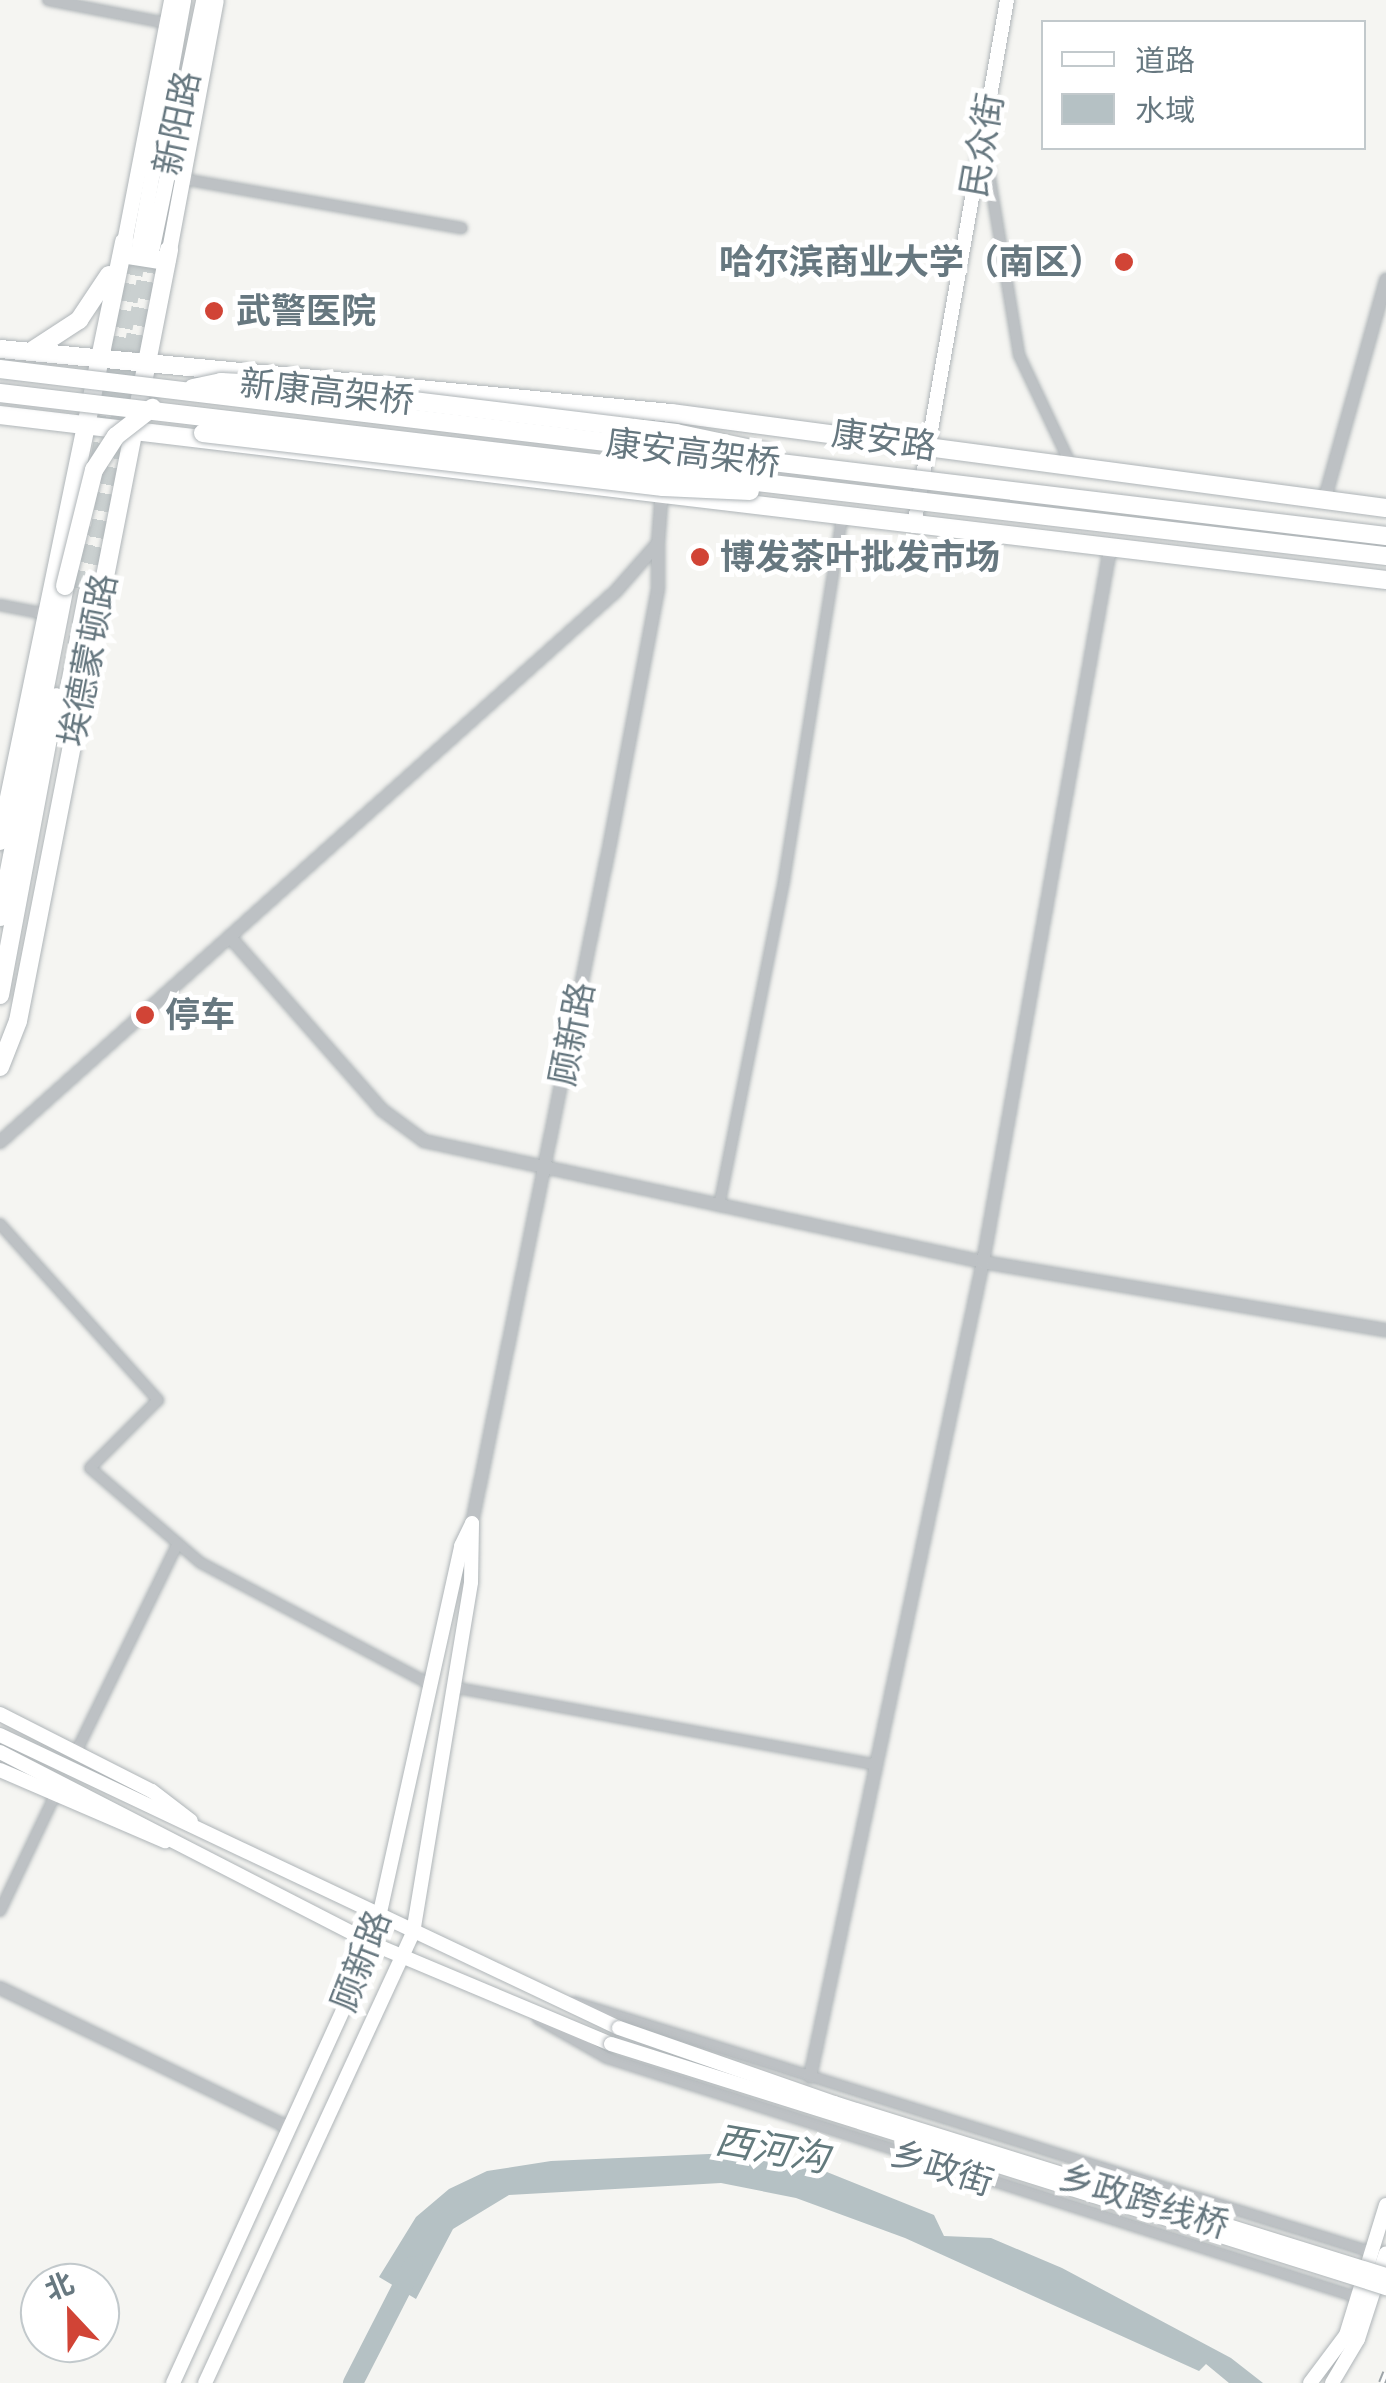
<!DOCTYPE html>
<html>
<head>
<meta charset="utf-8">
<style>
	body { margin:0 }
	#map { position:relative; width:1386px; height:2383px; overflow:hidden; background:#f5f5f2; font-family:Jost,"Noto Sans SC",sans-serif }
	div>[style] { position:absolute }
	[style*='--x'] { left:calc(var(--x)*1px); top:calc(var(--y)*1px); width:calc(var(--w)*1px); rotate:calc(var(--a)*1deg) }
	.water>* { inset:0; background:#b5c1c4 }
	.river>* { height:20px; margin:-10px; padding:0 10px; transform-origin:10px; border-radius:10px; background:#b5c1c4 }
	.trunk-tunnel>* { height:18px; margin-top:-9px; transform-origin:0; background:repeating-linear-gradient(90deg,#cad0d0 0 18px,transparent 0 27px) }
	.roads { filter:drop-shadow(0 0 2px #afb5b8) drop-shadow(0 0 2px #afb5b8) }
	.minor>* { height:10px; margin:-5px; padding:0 5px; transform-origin:5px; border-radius:5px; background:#bdc1c4 }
	.tertiary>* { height:12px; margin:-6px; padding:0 6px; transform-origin:6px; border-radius:6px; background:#bdc1c4 }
	.secondary>* { height:14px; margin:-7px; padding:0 7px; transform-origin:7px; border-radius:7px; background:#fff }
	.primary>* { height:15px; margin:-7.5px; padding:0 7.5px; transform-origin:7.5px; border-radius:7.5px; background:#fff }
	.trunk>* { height:18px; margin:-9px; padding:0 9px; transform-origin:9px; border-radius:9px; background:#fff }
	.rail>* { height:8px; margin-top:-4px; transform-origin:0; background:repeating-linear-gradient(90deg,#fff 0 11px,#9da4a8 0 22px); box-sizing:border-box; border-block:2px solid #9da4a8 }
	.bridges { filter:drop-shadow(0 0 2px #afb5b8) drop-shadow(0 0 2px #afb5b8) }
	.secondary-bridge>* { height:14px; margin:-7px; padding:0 7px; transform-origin:7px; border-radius:7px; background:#fff }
	.trunk-bridge>* { height:18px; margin:-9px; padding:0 9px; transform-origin:9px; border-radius:9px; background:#fff }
	.dots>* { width:28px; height:28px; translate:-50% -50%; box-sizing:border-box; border:5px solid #fff; border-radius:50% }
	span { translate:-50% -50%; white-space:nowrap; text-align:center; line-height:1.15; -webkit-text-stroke:10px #fff; paint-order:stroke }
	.street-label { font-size:35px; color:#677880 }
	.poi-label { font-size:35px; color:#677880; font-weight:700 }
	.right { translate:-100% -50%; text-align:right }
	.left { translate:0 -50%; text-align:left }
	.water-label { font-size:38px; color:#637a7d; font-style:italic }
	.legend { position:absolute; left:1041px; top:20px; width:325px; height:130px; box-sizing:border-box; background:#fff; border:2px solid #c2c9cc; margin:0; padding:12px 18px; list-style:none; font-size:30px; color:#677880 }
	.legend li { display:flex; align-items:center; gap:20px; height:50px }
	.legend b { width:50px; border:2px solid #c2c9cc }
	.north { position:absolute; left:20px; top:2263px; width:100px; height:100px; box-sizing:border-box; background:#fff; border:2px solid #c2c9cc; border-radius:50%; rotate:338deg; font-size:28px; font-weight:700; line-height:40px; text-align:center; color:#677880 }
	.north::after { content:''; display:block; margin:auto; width:35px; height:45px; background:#d14436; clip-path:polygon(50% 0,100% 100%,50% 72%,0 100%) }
</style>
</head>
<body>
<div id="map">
	<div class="water">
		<div style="clip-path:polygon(754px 2152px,802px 2162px,934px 2215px,944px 2236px,991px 2238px,1062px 2268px,1231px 2358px,1263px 2383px,1229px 2383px,1206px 2364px,1199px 2371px,905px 2238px,796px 2198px,721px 2183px,509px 2195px,453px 2229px,416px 2299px,379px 2277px,416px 2217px,449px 2189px,487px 2171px,551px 2161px)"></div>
	</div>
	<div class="river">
		<div style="--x:353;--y:2383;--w:131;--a:-62.9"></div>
	</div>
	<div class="trunk-tunnel">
		<div style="--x:99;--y:461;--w:220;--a:-79.5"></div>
		<div style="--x:76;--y:588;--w:63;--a:-79"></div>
		<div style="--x:88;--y:591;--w:350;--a:-79.5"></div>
	</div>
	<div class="roads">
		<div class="minor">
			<div style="--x:48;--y:0;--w:120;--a:11"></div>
			<div style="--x:985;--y:149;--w:209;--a:80.6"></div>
			<div style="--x:1019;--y:355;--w:124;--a:64.7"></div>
			<div style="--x:183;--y:179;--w:283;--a:10"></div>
			<div style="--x:0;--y:605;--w:47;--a:11.1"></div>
			<div style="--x:719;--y:1206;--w:332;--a:-78.7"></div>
			<div style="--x:784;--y:880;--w:367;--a:-80.9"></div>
			<div style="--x:0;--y:1224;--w:237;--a:48.1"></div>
			<div style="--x:158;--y:1400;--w:96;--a:135"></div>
			<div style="--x:90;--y:1468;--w:146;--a:40.6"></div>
			<div style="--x:201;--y:1563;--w:259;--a:27.9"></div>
			<div style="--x:452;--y:1687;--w:431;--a:10.4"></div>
			<div style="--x:77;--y:1750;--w:230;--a:-64"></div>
			<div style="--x:0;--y:1911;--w:128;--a:-64.6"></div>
			<div style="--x:574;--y:2002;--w:838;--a:17.42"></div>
			<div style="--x:538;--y:2019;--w:79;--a:29.5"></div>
			<div style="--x:607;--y:2058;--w:790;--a:17.68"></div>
		</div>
		<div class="tertiary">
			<div style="--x:1324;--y:501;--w:230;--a:-74.3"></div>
			<div style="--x:230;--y:937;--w:230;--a:48.7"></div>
			<div style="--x:382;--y:1110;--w:52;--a:36.4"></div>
			<div style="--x:424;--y:1141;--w:572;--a:12.21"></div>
			<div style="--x:983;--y:1262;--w:409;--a:9.6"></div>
			<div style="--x:0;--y:1142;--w:826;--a:-41.81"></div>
			<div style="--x:616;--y:591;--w:64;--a:-48.8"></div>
			<div style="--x:658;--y:543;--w:53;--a:-85.7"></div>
			<div style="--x:472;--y:1523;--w:694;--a:-78.53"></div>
			<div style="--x:610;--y:843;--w:259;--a:-79.3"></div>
			<div style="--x:658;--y:588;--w:45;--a:-90"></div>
			<div style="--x:0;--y:1988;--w:321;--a:25.8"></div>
			<div style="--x:810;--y:2077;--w:833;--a:-78.02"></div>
			<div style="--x:983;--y:1262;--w:724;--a:-79.9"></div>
		</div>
		<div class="secondary">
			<div style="--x:914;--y:526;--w:534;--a:-79.97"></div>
			<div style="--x:0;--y:1714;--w:170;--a:26.9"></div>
			<div style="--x:152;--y:1791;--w:49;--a:37.6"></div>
			<div style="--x:0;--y:1735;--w:685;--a:25.33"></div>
			<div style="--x:0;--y:1752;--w:420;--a:27.2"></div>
			<div style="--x:373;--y:1944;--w:258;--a:22.8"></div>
			<div style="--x:0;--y:1770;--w:180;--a:23.3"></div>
			<div style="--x:173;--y:2383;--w:482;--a:-65.5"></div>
			<div style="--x:373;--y:1944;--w:408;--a:-77.5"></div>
			<div style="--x:461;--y:1546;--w:25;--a:-64"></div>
			<div style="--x:205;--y:2383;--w:496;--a:-65.2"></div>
			<div style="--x:413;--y:1933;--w:356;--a:-80.6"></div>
			<div style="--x:471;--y:1582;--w:59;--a:-89"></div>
			<div style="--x:1310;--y:2383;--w:60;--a:-53.1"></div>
			<div style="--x:1346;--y:2335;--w:136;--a:-72.9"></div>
			<div style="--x:1332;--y:2383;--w:51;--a:-59.4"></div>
			<div style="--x:1358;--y:2339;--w:90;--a:-72"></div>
		</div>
		<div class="primary">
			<div style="--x:124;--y:242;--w:247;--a:-79"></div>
			<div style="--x:139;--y:245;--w:249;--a:-79.8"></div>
			<div style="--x:152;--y:247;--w:252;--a:-78.3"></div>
			<div style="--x:169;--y:250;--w:254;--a:-79.4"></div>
		</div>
		<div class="trunk">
			<div style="--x:122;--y:254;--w:45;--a:9"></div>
			<div style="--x:0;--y:349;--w:674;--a:5.45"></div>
			<div style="--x:671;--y:413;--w:721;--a:7.57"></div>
			<div style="--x:30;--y:352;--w:59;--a:-33.1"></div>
			<div style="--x:79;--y:320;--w:54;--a:-56.3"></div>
			<div style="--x:0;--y:415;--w:1396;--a:6.79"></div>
			<div style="--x:64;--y:715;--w:126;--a:-79"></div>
			<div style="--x:0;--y:841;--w:612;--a:-78.3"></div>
			<div style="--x:0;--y:917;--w:337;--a:-78.9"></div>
			<div style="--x:0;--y:995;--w:303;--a:-79.4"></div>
			<div style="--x:0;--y:1067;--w:49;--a:-68.6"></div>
			<div style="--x:18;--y:1021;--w:786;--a:-78.92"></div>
		</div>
	</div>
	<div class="rail">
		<div style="--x:1382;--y:2383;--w:11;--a:-68"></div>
	</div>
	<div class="bridges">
		<div class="secondary-bridge">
			<div style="--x:619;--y:2028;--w:228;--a:19.2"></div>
			<div style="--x:834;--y:2103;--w:578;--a:17.31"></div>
			<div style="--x:611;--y:2044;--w:813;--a:17.48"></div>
		</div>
		<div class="trunk-bridge">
			<div style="--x:0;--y:369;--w:1396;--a:6.87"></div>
			<div style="--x:193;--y:388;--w:29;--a:-12"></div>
			<div style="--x:221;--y:382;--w:60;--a:2.9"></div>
			<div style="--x:281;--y:385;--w:398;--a:6.9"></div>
			<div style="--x:676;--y:433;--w:92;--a:11.9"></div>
			<div style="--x:0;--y:393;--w:1396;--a:6.71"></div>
			<div style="--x:203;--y:433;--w:463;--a:6.7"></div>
			<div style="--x:663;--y:487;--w:87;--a:2.6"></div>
			<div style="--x:65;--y:586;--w:120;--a:-76"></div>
			<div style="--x:94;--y:470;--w:40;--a:-57.1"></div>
			<div style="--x:116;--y:436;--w:46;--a:-37.9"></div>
		</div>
	</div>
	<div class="dots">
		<div style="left:1124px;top:262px;background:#d14436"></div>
		<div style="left:214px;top:311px;background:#d14436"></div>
		<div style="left:700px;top:557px;background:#d14436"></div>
		<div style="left:145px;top:1015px;background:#d14436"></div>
	</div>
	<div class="street-label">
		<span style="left:177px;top:123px;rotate:-78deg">新阳路</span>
		<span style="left:982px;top:145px;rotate:-80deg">民众街</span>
		<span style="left:327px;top:392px;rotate:6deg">新康高架桥</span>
		<span style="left:884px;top:440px;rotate:8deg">康安路</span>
		<span style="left:693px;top:453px;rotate:7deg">康安高架桥</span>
		<span style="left:88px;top:660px;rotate:-79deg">埃德蒙顿路</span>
		<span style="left:572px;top:1034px;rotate:-79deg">顾新路</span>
		<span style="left:361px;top:1961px;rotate:-69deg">顾新路</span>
		<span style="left:942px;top:2168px;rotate:18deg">乡政街</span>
		<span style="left:1144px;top:2201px;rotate:17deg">乡政跨线桥</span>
	</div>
	<div class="poi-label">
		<span class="right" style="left:1104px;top:262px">哈尔滨商业大学（南区）</span>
		<span class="left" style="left:236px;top:311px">武警医院</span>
		<span class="left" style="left:720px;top:557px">博发茶叶批发市场</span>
		<span class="left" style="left:165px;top:1015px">停车</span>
	</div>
	<div class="water-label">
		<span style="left:772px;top:2149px;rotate:10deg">西河沟</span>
	</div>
	<ul class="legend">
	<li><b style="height:12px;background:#fff"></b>道路</li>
	<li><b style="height:28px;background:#b5c1c4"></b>水域</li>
	</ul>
	<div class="north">北</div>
</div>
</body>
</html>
